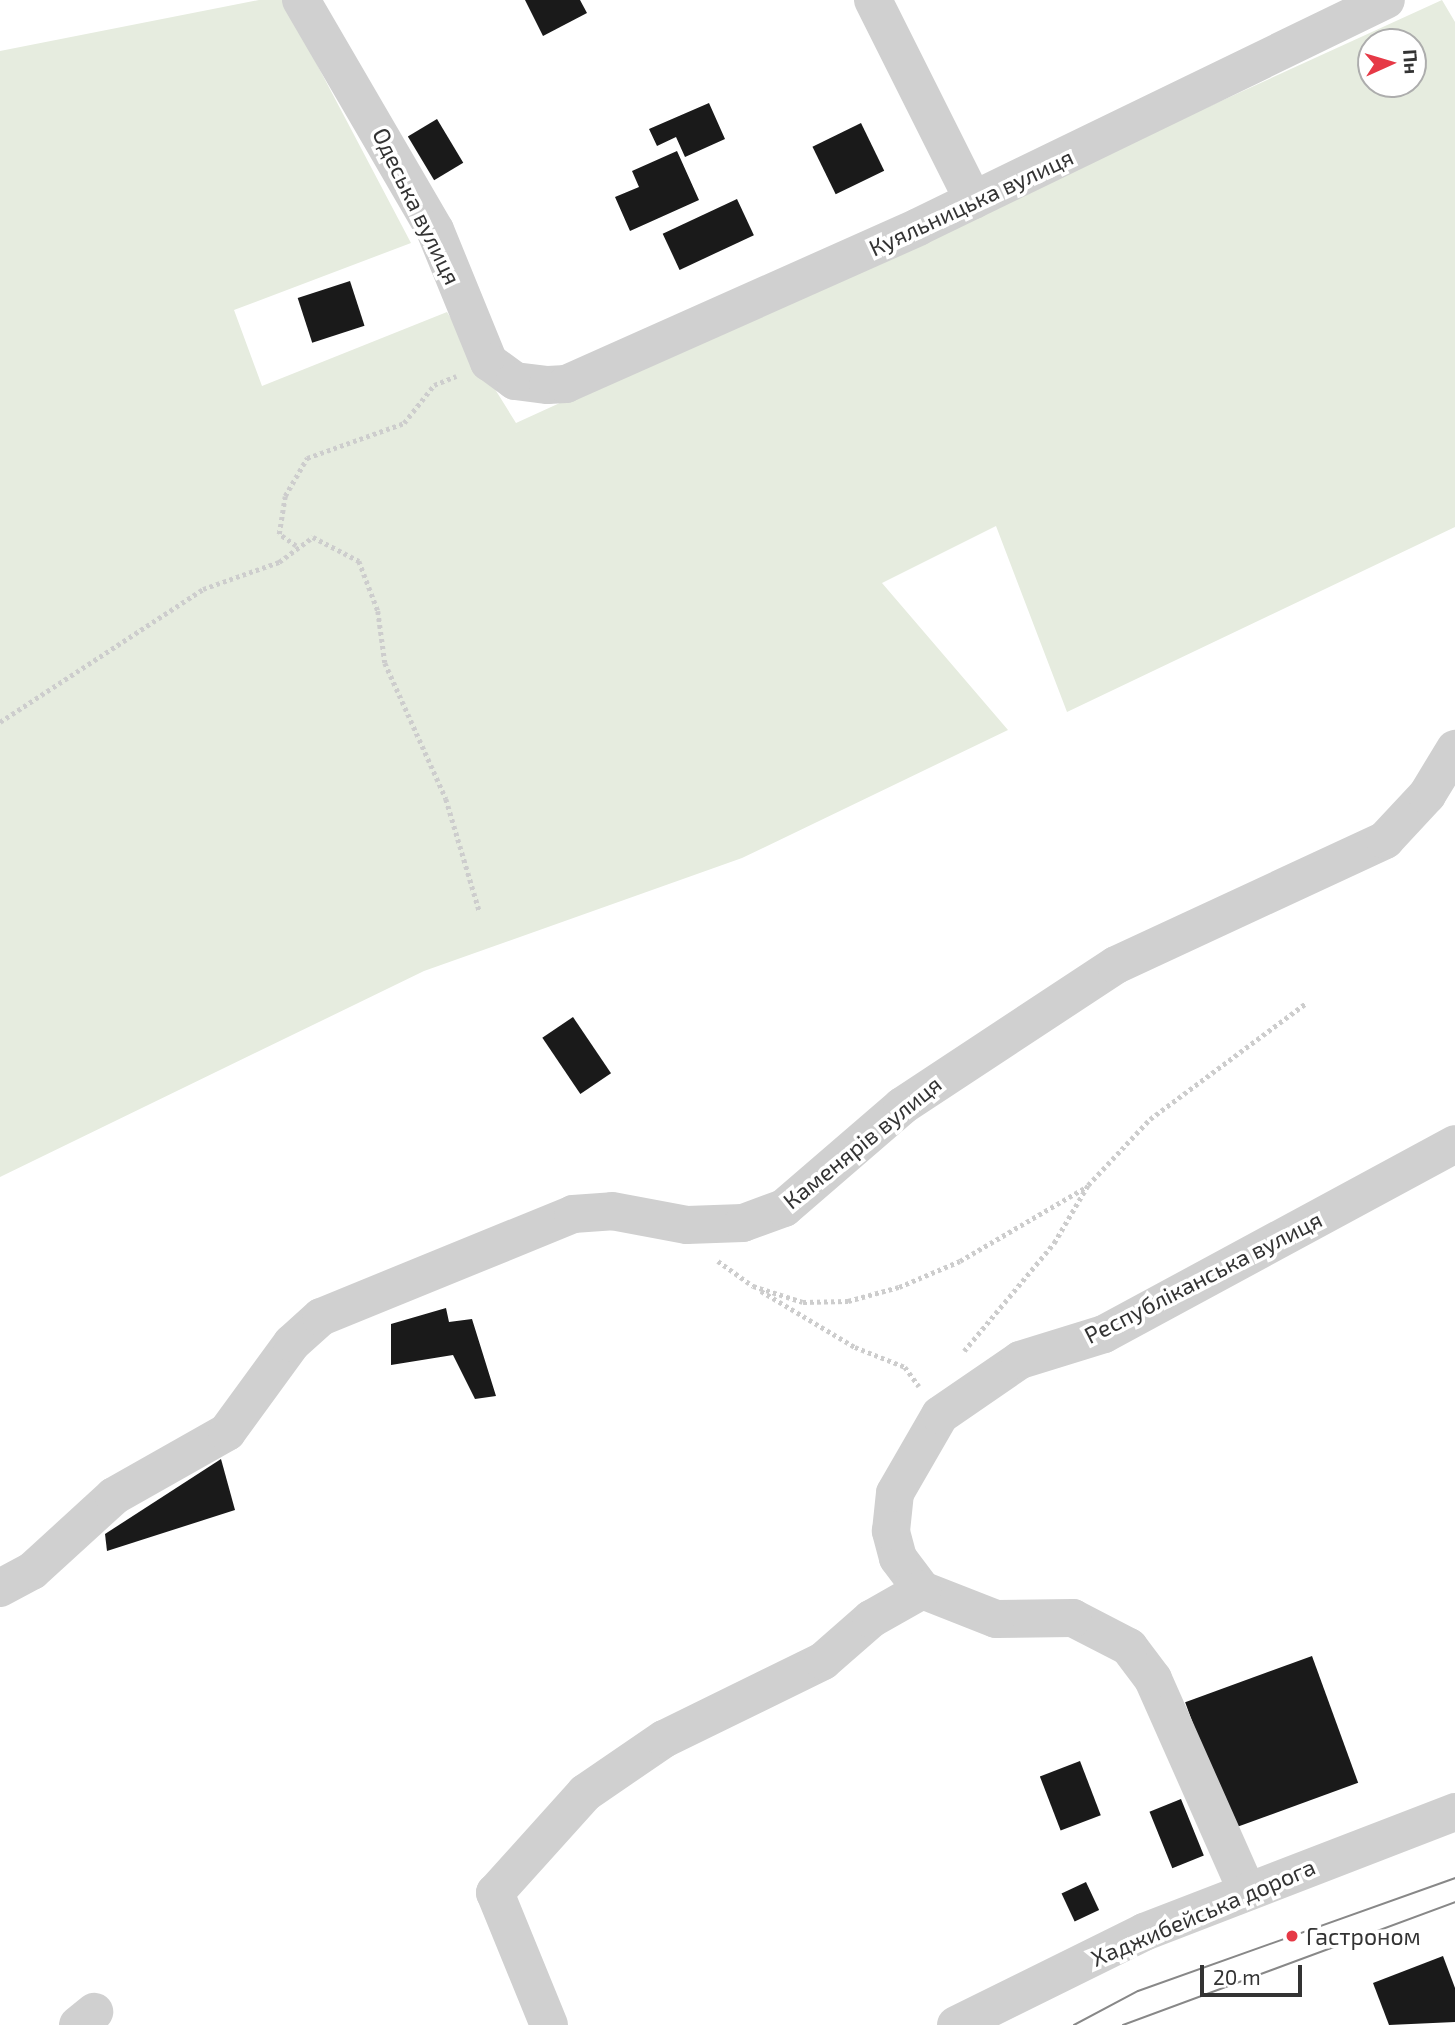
<!DOCTYPE html>
<html>
<head>
<meta charset="utf-8">
<style>
	body { margin:0 }
	#map { position:relative; width:1455px; height:2025px; overflow:hidden; background:#fff; font-family:"Exo 2",sans-serif }
	div>[style] { position:absolute }
	[style*='--x'] { left:calc(var(--x)*1px); top:calc(var(--y)*1px); width:calc(var(--w)*1px); rotate:calc(var(--a)*1deg) }
	.green>* { inset:0; background:#e6ecdf }
	.building>* { inset:0; background:#1a1a1a; transform-origin:0 0 }
	.path>* { height:4.5px; margin-top:-2.25px; transform-origin:0; background:repeating-linear-gradient(90deg,#cdcdcd 0 3.5px,transparent 0 7px) }
	.minor>* { height:38px; margin:-19px; padding:0 19px; transform-origin:19px; border-radius:19px; background:#d0d0d0 }
	.tram>* { height:2px; margin:-1px; padding:0 1px; transform-origin:1px; border-radius:1px; background:#888 }
	.dots>* { width:19px; height:19px; translate:-50% -50%; box-sizing:border-box; border:4px solid #fff; border-radius:50% }
	span { translate:-50% -50%; white-space:nowrap; text-align:center; line-height:1.15; -webkit-text-stroke:7px #fff; paint-order:stroke }
	.street-label { font-size:23px; color:#333 }
	.poi-label { font-size:23px; color:#333 }
	.left { translate:0 -50%; text-align:left }
	.north { position:absolute; left:1357px; top:28px; width:70px; height:70px; box-sizing:border-box; background:#fff; border:2px solid #adadad; border-radius:50%; rotate:86deg; font-size:19px; font-weight:700; line-height:28px; text-align:center; color:#333 }
	.north::after { content:''; display:block; margin:auto; width:24px; height:32px; background:#e63946; clip-path:polygon(50% 0,100% 100%,50% 72%,0 100%) }
	.scale { position:absolute; left:1200px; top:1965px; width:102px; height:32px; box-sizing:border-box; border:4px solid #333; border-top:0; padding-left:9px; font-size:21px; line-height:24px; white-space:nowrap; color:#333; -webkit-text-stroke:5px #fff; paint-order:stroke }
</style>
</head>
<body>
<div id="map">
	<div class="green">
		<div style="clip-path:polygon(evenodd,259px 0,283px 0,411px 243px,234px 310px,262px 386px,447px 312px,516px 423px,1442px 0,1455px 22px,1455px 527px,1067px 712px,996px 526px,882px 583px,1008px 730px,742px 858px,424px 971px,0 1177px,0 51px,259px 0,1371px 42px,1413px 42px,1413px 84px,1371px 84px,1371px 42px)"></div>
	</div>
	<div class="building">
		<div style="clip-path:polygon(525px 0,580px 0,587px 13px,543px 36px)"></div>
		<div style="clip-path:polygon(709px 103px,725px 139px,685px 157px,676px 137px,657px 146px,649px 129px)"></div>
		<div style="left:437px;top:119px;width:51px;height:34px;rotate:59deg"></div>
		<div style="left:861px;top:123px;width:53px;height:54px;rotate:64deg"></div>
		<div style="clip-path:polygon(677px 151px,699px 200px,630px 231px,615px 197px,639px 187px,632px 171px)"></div>
		<div style="left:737px;top:199px;width:40px;height:82px;rotate:65deg"></div>
		<div style="left:350px;top:281px;width:47px;height:55px;rotate:72deg"></div>
		<div style="left:573px;top:1017px;width:68px;height:37px;rotate:56deg"></div>
		<div style="clip-path:polygon(446px 1308px,449px 1322px,472px 1319px,496px 1396px,475px 1399px,453px 1355px,391px 1365px,391px 1324px)"></div>
		<div style="clip-path:polygon(221px 1459px,235px 1510px,107px 1551px,105px 1534px)"></div>
		<div style="left:1312px;top:1656px;width:135px;height:135px;rotate:70deg"></div>
		<div style="left:1080px;top:1761px;width:58px;height:43px;rotate:69deg"></div>
		<div style="left:1181px;top:1799px;width:61px;height:34px;rotate:68deg"></div>
		<div style="left:1086px;top:1882px;width:31px;height:27px;rotate:65deg"></div>
		<div style="clip-path:polygon(1443px 1956px,1455px 1988px,1455px 2022px,1389px 2025px,1373px 1983px)"></div>
	</div>
	<div class="path">
		<div style="--x:296;--y:546;--w:21;--a:-145"></div>
		<div style="--x:279;--y:534;--w:38;--a:-81"></div>
		<div style="--x:285;--y:496;--w:44;--a:-59.9"></div>
		<div style="--x:307;--y:458;--w:103;--a:-19.8"></div>
		<div style="--x:404;--y:423;--w:48;--a:-51.7"></div>
		<div style="--x:434;--y:385;--w:24;--a:-22"></div>
		<div style="--x:0;--y:722;--w:243;--a:-33.2"></div>
		<div style="--x:203;--y:589;--w:81;--a:-19.6"></div>
		<div style="--x:279;--y:562;--w:42;--a:-36.3"></div>
		<div style="--x:313;--y:537;--w:52;--a:27.6"></div>
		<div style="--x:359;--y:561;--w:53;--a:69.2"></div>
		<div style="--x:378;--y:611;--w:52;--a:82.3"></div>
		<div style="--x:385;--y:663;--w:149;--a:65.8"></div>
		<div style="--x:446;--y:799;--w:116;--a:73.4"></div>
		<div style="--x:718;--y:1261;--w:43;--a:35.5"></div>
		<div style="--x:753;--y:1286;--w:52;--a:17.7"></div>
		<div style="--x:803;--y:1302;--w:45;--a:-1.3"></div>
		<div style="--x:848;--y:1301;--w:53;--a:-15.4"></div>
		<div style="--x:899;--y:1287;--w:66;--a:-23.1"></div>
		<div style="--x:960;--y:1261;--w:148;--a:-30.4"></div>
		<div style="--x:761;--y:1291;--w:109;--a:30.8"></div>
		<div style="--x:855;--y:1347;--w:54;--a:21.8"></div>
		<div style="--x:905;--y:1367;--w:24;--a:54"></div>
		<div style="--x:964;--y:1351;--w:141;--a:-50.2"></div>
		<div style="--x:1054;--y:1243;--w:67;--a:-59.6"></div>
		<div style="--x:1088;--y:1185;--w:91;--a:-46.8"></div>
		<div style="--x:1150;--y:1119;--w:193;--a:-36.6"></div>
	</div>
	<div class="minor">
		<div style="--x:301;--y:0;--w:266;--a:59.8"></div>
		<div style="--x:435;--y:230;--w:143;--a:67.8"></div>
		<div style="--x:489;--y:362;--w:32;--a:36"></div>
		<div style="--x:515;--y:381;--w:33;--a:7"></div>
		<div style="--x:548;--y:385;--w:18;--a:-3"></div>
		<div style="--x:566;--y:384;--w:385;--a:-24"></div>
		<div style="--x:918;--y:227;--w:520;--a:-25.88"></div>
		<div style="--x:873;--y:0;--w:224;--a:63.4"></div>
		<div style="--x:0;--y:1588;--w:36;--a:-28"></div>
		<div style="--x:32;--y:1571;--w:111;--a:-42.4"></div>
		<div style="--x:114;--y:1496;--w:130;--a:-29.5"></div>
		<div style="--x:227;--y:1432;--w:110;--a:-53.9"></div>
		<div style="--x:292;--y:1343;--w:39;--a:-42"></div>
		<div style="--x:321;--y:1317;--w:272;--a:-22.2"></div>
		<div style="--x:573;--y:1214;--w:39;--a:-4"></div>
		<div style="--x:612;--y:1211;--w:76;--a:10.6"></div>
		<div style="--x:687;--y:1225;--w:56;--a:-2"></div>
		<div style="--x:743;--y:1223;--w:44;--a:-20.1"></div>
		<div style="--x:784;--y:1208;--w:156;--a:-40.8"></div>
		<div style="--x:902;--y:1106;--w:256;--a:-33.4"></div>
		<div style="--x:1116;--y:965;--w:297;--a:-24.9"></div>
		<div style="--x:1385;--y:840;--w:62;--a:-47"></div>
		<div style="--x:1427;--y:795;--w:54;--a:-58.7"></div>
		<div style="--x:1246;--y:1889;--w:230;--a:-113.9"></div>
		<div style="--x:1153;--y:1679;--w:40;--a:-127"></div>
		<div style="--x:1129;--y:1647;--w:63;--a:-152.6"></div>
		<div style="--x:1073;--y:1618;--w:77;--a:179.3"></div>
		<div style="--x:996;--y:1619;--w:79;--a:-158.6"></div>
		<div style="--x:922;--y:1590;--w:40;--a:-127"></div>
		<div style="--x:898;--y:1558;--w:28;--a:-105"></div>
		<div style="--x:891;--y:1531;--w:38;--a:-84"></div>
		<div style="--x:895;--y:1493;--w:90;--a:-60"></div>
		<div style="--x:940;--y:1415;--w:97;--a:-34.5"></div>
		<div style="--x:1020;--y:1360;--w:88;--a:-17.2"></div>
		<div style="--x:1104;--y:1334;--w:399;--a:-28.4"></div>
		<div style="--x:78;--y:2025;--w:21;--a:-39"></div>
		<div style="--x:549;--y:2025;--w:143;--a:-112.2"></div>
		<div style="--x:495;--y:1893;--w:135;--a:-48"></div>
		<div style="--x:585;--y:1793;--w:96;--a:-34.4"></div>
		<div style="--x:664;--y:1739;--w:177;--a:-26.1"></div>
		<div style="--x:823;--y:1661;--w:64;--a:-41.2"></div>
		<div style="--x:871;--y:1619;--w:59;--a:-29.6"></div>
		<div style="--x:956;--y:2025;--w:210;--a:-26.3"></div>
		<div style="--x:1144;--y:1932;--w:333;--a:-21.1"></div>
	</div>
	<div class="tram">
		<div style="--x:1074;--y:2025;--w:72;--a:-28"></div>
		<div style="--x:1138;--y:1991;--w:337;--a:-19.6"></div>
		<div style="--x:1123;--y:2025;--w:354;--a:-20.3"></div>
	</div>
	<div class="dots">
		<div style="left:1292px;top:1936px;background:#e63946"></div>
	</div>
	<div class="street-label">
		<span style="left:971px;top:202px;rotate:-25deg">Куяльницька вулиця</span>
		<span style="left:417px;top:206px;rotate:64deg">Одеська вулиця</span>
		<span style="left:862px;top:1142px;rotate:-39deg">Каменярів вулиця</span>
		<span style="left:1203px;top:1277px;rotate:-27deg">Республіканська вулиця</span>
		<span style="left:1203px;top:1912px;rotate:-23deg">Хаджибейська дорога</span>
	</div>
	<div class="poi-label">
		<span class="left" style="left:1306px;top:1936px">Гастроном</span>
	</div>
	<div class="north">Пн</div>
	<div class="scale">20 m</div>
</div>
</body>
</html>
